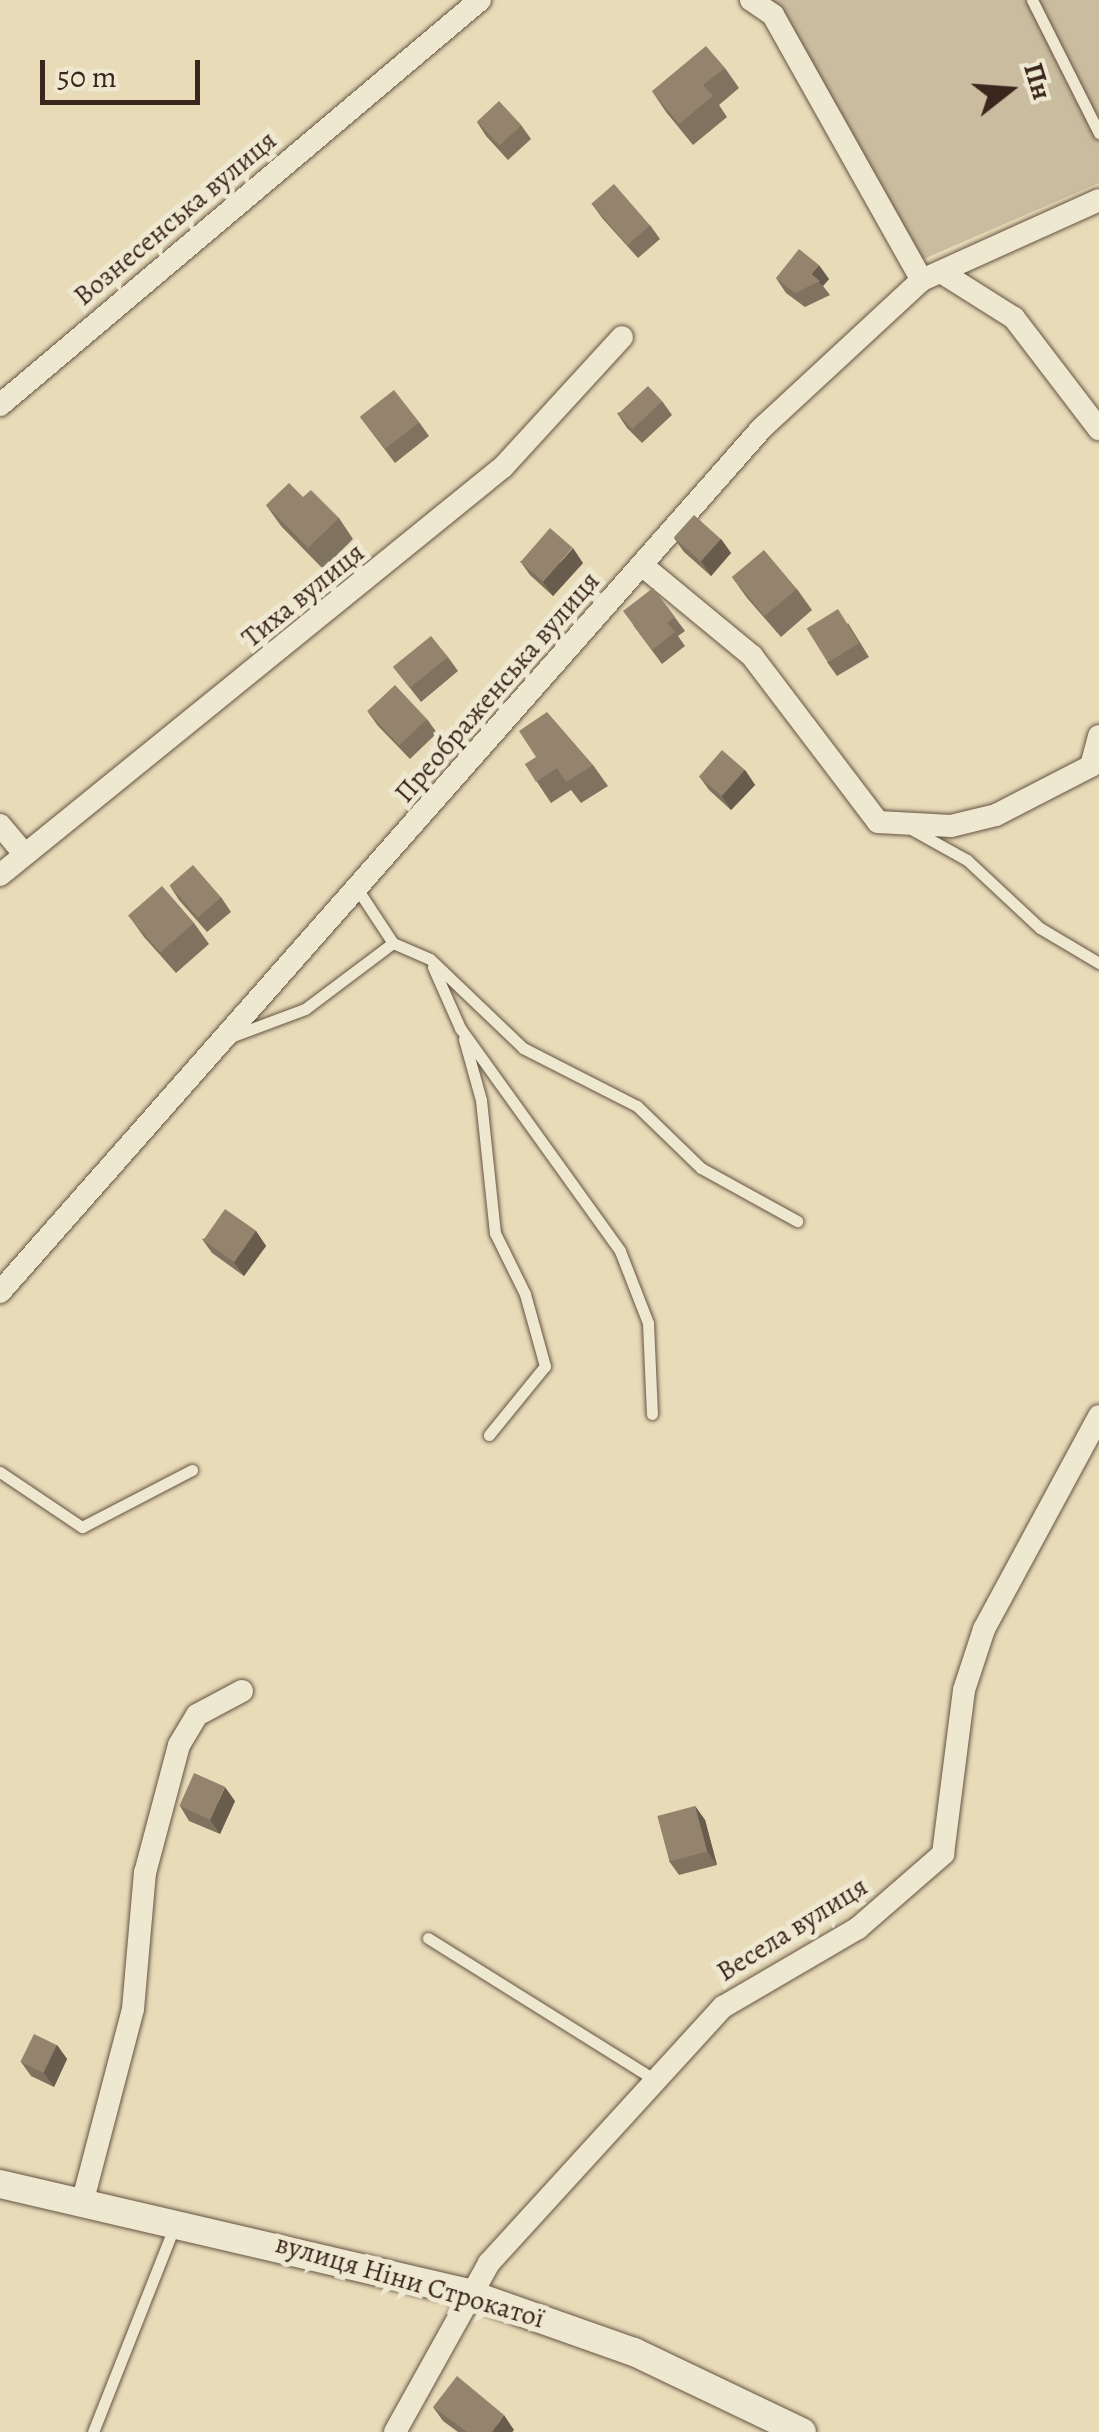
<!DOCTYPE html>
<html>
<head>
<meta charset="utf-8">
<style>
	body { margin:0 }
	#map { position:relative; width:1099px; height:2432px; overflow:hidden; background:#e7dbb8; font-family:Alegreya,serif }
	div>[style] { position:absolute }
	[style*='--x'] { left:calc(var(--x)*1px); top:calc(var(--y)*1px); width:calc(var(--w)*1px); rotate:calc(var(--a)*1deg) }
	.green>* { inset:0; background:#cabc9e }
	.roads { filter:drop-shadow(0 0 2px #665344) drop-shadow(0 0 2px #665344) }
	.service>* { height:11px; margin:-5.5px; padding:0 5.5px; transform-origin:5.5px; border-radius:5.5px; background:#efe8d1 }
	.minor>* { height:22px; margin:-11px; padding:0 11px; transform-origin:11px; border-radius:11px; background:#efe8d1 }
	.tertiary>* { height:28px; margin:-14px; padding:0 14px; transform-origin:14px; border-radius:14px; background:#efe8d1 }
	.wall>* { inset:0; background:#7f725f }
	.shaded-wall>* { inset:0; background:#685c4d }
	.building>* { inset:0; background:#94846e; transform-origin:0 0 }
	span { translate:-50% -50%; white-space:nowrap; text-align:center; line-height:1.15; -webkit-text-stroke:10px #efe8d1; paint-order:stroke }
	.street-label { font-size:28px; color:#3b261d }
	.north { position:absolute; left:959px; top:40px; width:100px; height:100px; -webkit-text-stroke:8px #efe8d1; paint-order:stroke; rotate:73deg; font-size:28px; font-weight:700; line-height:40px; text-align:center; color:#3b261d }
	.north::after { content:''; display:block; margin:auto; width:35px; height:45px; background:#3b261d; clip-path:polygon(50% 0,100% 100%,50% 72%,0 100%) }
	.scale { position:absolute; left:40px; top:60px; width:160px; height:45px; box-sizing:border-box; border:5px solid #3b261d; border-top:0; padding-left:12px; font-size:30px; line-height:35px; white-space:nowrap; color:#3b261d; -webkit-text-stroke:8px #efe8d1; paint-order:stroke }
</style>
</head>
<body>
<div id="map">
	<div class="green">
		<div style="clip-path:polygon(770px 0,1099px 0,1099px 183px,912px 264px)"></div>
	</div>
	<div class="roads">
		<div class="service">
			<div style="--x:1032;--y:0;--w:149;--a:63.3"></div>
			<div style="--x:913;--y:830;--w:62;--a:29.1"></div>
			<div style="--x:967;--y:860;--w:100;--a:43"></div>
			<div style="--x:1040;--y:928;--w:69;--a:30.7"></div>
			<div style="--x:358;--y:890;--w:64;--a:56.6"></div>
			<div style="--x:393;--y:943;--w:40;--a:23.4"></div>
			<div style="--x:430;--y:959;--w:129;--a:43.7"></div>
			<div style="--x:523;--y:1048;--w:128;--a:27"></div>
			<div style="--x:637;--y:1106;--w:89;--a:44.1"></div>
			<div style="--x:701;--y:1168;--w:110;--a:28.9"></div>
			<div style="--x:433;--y:967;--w:67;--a:66.1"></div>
			<div style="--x:460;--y:1028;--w:274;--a:54.3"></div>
			<div style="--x:620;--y:1251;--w:77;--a:68.7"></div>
			<div style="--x:648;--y:1323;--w:91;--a:87.5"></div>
			<div style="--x:230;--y:1037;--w:80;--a:-20.5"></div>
			<div style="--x:305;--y:1009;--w:110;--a:-36.9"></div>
			<div style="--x:464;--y:1039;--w:63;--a:74.4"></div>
			<div style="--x:481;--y:1100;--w:134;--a:84"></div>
			<div style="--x:495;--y:1233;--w:68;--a:63.8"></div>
			<div style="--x:525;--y:1294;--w:75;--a:74.5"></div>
			<div style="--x:545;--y:1366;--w:89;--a:129.1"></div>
			<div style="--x:0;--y:1472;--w:99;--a:33.9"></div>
			<div style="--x:82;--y:1527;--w:124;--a:-27.4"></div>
			<div style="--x:428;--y:1938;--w:270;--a:32"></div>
			<div style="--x:93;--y:2432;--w:220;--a:-68.4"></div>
		</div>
		<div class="minor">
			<div style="--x:751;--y:0;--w:27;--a:34"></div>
			<div style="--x:773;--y:15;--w:304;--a:60.7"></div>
			<div style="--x:941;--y:272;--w:86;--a:32.2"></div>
			<div style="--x:1014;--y:318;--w:140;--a:52.6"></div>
			<div style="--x:0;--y:405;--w:628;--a:-40.16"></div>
			<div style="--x:643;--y:566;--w:141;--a:39.5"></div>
			<div style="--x:752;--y:656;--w:208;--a:52.8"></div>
			<div style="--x:878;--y:822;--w:73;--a:3.1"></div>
			<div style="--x:951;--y:826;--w:46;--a:-13.7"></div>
			<div style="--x:996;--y:815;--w:107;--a:-27.3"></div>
			<div style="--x:1091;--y:766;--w:31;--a:-75"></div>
			<div style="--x:0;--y:825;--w:38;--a:50"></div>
			<div style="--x:0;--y:875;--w:648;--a:-39.05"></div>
			<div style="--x:503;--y:467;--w:176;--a:-47.5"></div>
			<div style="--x:0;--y:1292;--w:1153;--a:-48.59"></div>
			<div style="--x:763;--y:427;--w:217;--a:-42.8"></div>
			<div style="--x:922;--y:280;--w:194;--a:-24.3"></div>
			<div style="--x:84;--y:2196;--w:193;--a:-75.3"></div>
			<div style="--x:133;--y:2009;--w:137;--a:-85"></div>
			<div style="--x:145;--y:1873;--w:132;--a:-75.1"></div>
			<div style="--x:179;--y:1745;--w:35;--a:-59"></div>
			<div style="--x:197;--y:1715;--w:51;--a:-28.1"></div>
			<div style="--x:395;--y:2432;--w:193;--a:-60.9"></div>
			<div style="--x:489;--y:2263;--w:347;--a:-47.6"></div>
			<div style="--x:723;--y:2007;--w:156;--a:-30.3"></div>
			<div style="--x:858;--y:1928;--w:113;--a:-41"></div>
			<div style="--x:943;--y:1854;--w:165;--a:-82.7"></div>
			<div style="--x:964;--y:1690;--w:64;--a:-71.8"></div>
			<div style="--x:984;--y:1629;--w:242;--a:-61.6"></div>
		</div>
		<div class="tertiary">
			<div style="--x:0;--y:2184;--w:480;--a:13.1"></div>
			<div style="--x:467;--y:2293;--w:177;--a:19.5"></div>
			<div style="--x:634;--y:2352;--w:186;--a:25.5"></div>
		</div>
	</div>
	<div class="wall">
		<div style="clip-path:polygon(725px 68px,739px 88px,719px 105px,727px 117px,693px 145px,666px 112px,652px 91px)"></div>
		<div style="clip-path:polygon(477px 122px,521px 125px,531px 139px,508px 160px,486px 136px)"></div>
		<div style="clip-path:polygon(592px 204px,650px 225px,660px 239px,638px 258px,602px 218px)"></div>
		<div style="clip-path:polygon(776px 278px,829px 279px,823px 286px,830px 295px,805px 307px,786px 293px)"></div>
		<div style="clip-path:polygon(662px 401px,672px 415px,642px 443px,627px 428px,617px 413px)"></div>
		<div style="clip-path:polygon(360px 417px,419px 422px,429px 436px,395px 463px)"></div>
		<div style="clip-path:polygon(303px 497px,339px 518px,353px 539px,323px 569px,281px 526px,266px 505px)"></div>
		<div style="clip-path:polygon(674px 538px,721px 539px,731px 553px,711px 576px,684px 552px)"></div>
		<div style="clip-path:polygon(520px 561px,583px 563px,553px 596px,530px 575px)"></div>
		<div style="clip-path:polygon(732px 577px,797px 589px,812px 610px,781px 637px,747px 598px)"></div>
		<div style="clip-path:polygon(653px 588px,685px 631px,678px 636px,685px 646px,662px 664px,633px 625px)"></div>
		<div style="clip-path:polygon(848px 623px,869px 657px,837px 676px,827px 662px)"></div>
		<div style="clip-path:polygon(448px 657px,458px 671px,421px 702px,394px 668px)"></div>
		<div style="clip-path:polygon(368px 712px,427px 719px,437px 733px,410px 759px,378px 726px)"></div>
		<div style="clip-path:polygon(525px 764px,593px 765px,608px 786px,581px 803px,571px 790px,551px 803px)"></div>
		<div style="clip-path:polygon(745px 770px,755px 785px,731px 810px,709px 790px,699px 776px)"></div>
		<div style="clip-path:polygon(170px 886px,221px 897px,231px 912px,207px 932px,179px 900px)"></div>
		<div style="clip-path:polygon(129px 916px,194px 923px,209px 944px,176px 973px,144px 937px)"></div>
		<div style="clip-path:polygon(256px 1231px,266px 1246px,244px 1276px,212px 1253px,202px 1239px)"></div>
		<div style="clip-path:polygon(235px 1801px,220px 1834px,189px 1821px,180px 1806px)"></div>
		<div style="clip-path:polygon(695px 1806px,705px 1820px,717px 1865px,679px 1875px,669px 1861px)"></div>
		<div style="clip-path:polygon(57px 2045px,67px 2059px,54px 2087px,31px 2076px,21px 2062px)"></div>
		<div style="clip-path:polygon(433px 2407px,514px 2430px,512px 2432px,458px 2432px,443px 2421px)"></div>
	</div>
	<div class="shaded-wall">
		<div style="clip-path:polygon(819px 265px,829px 279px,823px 286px,811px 274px)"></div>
		<div style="clip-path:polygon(721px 539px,731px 553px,711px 576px,701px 561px)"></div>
		<div style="clip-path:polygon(573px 548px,583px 563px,553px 596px,543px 582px)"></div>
		<div style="clip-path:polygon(745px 770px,755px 785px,731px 810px,722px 796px)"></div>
		<div style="clip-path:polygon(256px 1231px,266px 1246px,244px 1276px,234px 1262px)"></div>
		<div style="clip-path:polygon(225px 1787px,235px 1801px,220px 1834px,210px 1820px)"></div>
		<div style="clip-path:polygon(695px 1806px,705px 1820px,717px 1865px,707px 1851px)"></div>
		<div style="clip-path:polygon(57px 2045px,67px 2059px,54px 2087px,44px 2073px)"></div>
		<div style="clip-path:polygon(504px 2415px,514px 2430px,512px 2432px,492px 2432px)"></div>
	</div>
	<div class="building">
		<div style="clip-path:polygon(706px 46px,725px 68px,703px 85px,713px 96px,679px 124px,652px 91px)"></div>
		<div style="left:499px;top:101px;width:33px;height:30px;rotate:47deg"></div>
		<div style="left:614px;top:184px;width:55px;height:30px;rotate:49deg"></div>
		<div style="clip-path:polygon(799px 249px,819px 265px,811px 274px,820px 281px,795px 293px,776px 278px)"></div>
		<div style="left:648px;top:386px;width:21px;height:41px;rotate:47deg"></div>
		<div style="left:394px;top:390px;width:41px;height:43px;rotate:52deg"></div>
		<div style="clip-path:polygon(289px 483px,303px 497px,311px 490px,339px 518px,308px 548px,266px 505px)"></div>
		<div style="left:694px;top:515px;width:36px;height:30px;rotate:42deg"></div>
		<div style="left:550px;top:528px;width:30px;height:45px;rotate:41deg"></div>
		<div style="left:764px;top:550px;width:51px;height:42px;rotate:50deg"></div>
		<div style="clip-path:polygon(653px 588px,675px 617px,667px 623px,675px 632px,652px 650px,623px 611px)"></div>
		<div style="left:838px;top:609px;width:40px;height:37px;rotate:58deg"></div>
		<div style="left:431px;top:636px;width:27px;height:49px;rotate:51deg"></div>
		<div style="left:395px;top:685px;width:47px;height:38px;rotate:47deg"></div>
		<div style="clip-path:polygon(547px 712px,593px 765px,566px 782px,557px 768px,536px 782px,525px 764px,536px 757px,519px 731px)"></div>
		<div style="left:722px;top:750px;width:30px;height:35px;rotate:41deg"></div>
		<div style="left:193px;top:865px;width:43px;height:31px;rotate:49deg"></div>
		<div style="left:162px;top:886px;width:49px;height:45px;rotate:49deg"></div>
		<div style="left:225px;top:1209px;width:38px;height:38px;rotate:35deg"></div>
		<div style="left:194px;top:1773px;width:34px;height:36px;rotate:24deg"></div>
		<div style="left:695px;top:1806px;width:47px;height:39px;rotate:75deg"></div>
		<div style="left:34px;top:2034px;width:25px;height:31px;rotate:26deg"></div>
		<div style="clip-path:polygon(457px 2376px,504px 2415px,492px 2432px,467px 2432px,433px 2407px)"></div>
	</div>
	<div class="street-label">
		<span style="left:175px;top:218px;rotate:-40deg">Вознесенська вулиця</span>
		<span style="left:303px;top:595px;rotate:-39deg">Тиха вулиця</span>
		<span style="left:497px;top:687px;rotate:-49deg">Преображенська вулиця</span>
		<span style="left:792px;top:1929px;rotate:-32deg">Весела вулиця</span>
		<span style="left:410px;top:2281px;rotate:16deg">вулиця Ніни Строкатої</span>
	</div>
	<div class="north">Пн</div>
	<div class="scale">50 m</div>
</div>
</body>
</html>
